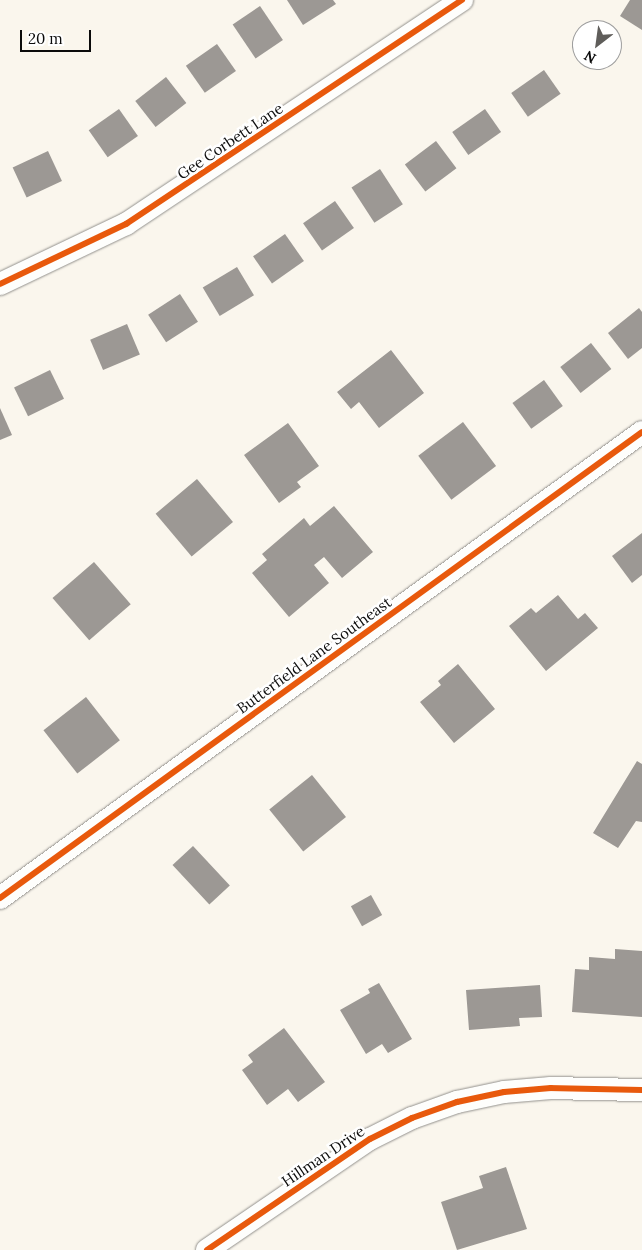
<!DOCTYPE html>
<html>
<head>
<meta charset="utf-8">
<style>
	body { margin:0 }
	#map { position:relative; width:642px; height:1250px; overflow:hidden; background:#faf6ed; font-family:Lora,serif }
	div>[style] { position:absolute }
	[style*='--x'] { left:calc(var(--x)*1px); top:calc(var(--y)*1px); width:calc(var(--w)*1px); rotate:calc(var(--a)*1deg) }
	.building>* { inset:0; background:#9c9894; transform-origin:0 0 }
	.roads { filter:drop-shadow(0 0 1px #93918d) drop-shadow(0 0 1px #93918d) }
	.street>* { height:22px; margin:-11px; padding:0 11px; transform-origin:11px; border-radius:11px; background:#fefefc }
	.cycleway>* { height:6px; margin:-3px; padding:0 3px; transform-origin:3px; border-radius:3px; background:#e8590c }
	span { translate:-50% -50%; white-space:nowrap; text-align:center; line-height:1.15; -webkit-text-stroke:5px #fff; paint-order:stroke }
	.street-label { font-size:15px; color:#0b0b0b }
	.north { position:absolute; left:572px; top:20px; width:50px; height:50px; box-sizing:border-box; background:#fff; border:1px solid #9d9d9d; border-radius:50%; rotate:210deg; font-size:14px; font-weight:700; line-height:20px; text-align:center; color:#0b0b0b }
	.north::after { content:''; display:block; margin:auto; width:18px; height:22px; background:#5f5d5a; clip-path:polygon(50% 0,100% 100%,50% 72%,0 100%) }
	.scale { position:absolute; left:20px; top:30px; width:71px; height:22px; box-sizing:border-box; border:2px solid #0b0b0b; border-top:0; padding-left:6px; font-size:15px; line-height:18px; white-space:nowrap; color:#0b0b0b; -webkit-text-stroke:4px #fff; paint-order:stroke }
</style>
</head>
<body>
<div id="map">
	<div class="building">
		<div style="clip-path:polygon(287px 0,333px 0,336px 4px,303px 25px)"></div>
		<div style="clip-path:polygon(630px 0,642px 0,642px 30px,620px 16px)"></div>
		<div style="left:260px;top:6px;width:41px;height:33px;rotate:56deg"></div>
		<div style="left:217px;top:44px;width:33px;height:38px;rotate:55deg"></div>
		<div style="left:544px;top:70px;width:29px;height:40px;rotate:55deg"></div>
		<div style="left:166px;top:77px;width:33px;height:39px;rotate:52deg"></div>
		<div style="left:119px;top:109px;width:33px;height:37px;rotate:55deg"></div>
		<div style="left:485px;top:109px;width:28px;height:40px;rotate:55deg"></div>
		<div style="left:436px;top:141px;width:34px;height:39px;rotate:53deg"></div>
		<div style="left:48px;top:151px;width:33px;height:39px;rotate:65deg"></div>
		<div style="left:380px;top:169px;width:42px;height:34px;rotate:57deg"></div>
		<div style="left:335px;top:201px;width:33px;height:39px;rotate:55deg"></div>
		<div style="left:285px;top:234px;width:33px;height:39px;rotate:55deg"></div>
		<div style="left:237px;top:267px;width:33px;height:40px;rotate:59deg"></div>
		<div style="left:180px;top:294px;width:33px;height:38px;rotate:57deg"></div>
		<div style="clip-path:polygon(639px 308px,642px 312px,642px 348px,628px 359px,608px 333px)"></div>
		<div style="left:127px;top:324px;width:33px;height:40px;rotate:67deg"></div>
		<div style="left:591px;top:343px;width:33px;height:39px;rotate:52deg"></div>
		<div style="clip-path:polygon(391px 350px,424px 393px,379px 428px,359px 402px,351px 409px,337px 392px)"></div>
		<div style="left:50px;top:370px;width:32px;height:40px;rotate:64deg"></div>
		<div style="left:544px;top:380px;width:32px;height:39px;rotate:54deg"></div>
		<div style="clip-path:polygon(0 408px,12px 435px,0 440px)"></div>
		<div style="left:463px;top:422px;width:55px;height:56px;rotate:53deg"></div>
		<div style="clip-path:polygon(288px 423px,319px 466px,297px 482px,301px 487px,279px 503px,244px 455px)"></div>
		<div style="left:197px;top:479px;width:56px;height:54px;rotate:50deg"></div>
		<div style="clip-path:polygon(334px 506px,373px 552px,342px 578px,324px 557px,314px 565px,329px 583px,289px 617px,252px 573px,267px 560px,262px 554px,304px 518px,310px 526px)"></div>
		<div style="clip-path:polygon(642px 533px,642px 575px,632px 583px,612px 556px)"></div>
		<div style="left:94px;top:562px;width:56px;height:55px;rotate:49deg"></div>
		<div style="clip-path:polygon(558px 595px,578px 619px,585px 613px,598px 628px,546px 671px,509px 626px,531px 608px,536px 613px)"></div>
		<div style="clip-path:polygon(458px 664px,495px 709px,454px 743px,420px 702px,441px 685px,438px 681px)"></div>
		<div style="left:86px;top:697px;width:55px;height:54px;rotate:52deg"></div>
		<div style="clip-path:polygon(637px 761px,642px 764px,642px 822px,636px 821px,618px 848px,593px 833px)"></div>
		<div style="left:312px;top:775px;width:54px;height:55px;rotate:51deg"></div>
		<div style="left:193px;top:846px;width:54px;height:28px;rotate:47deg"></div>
		<div style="left:371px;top:895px;width:23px;height:23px;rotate:61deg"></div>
		<div style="clip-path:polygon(615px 949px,642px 951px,642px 1017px,572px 1012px,575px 969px,589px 970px,589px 957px,615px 959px)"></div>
		<div style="clip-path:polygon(379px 983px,412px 1039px,388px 1053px,382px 1044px,366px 1054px,340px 1010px,370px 993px,368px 989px)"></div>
		<div style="clip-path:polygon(540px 985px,542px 1017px,519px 1018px,520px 1026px,469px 1030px,466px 990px)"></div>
		<div style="clip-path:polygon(284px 1028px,325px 1082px,298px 1102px,288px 1089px,267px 1105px,242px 1070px,253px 1062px,248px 1055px)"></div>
		<div style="clip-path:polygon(506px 1167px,527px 1229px,457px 1250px,441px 1202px,483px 1188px,479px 1176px)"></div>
	</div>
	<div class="roads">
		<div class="street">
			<div style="--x:0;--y:284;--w:140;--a:-25.5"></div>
			<div style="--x:126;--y:224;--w:404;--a:-33.7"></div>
			<div style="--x:0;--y:898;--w:793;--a:-35.97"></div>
			<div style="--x:207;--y:1250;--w:197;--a:-34.3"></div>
			<div style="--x:370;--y:1139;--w:47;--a:-26.6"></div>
			<div style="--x:412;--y:1118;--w:48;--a:-19.6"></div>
			<div style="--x:457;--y:1102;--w:48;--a:-12"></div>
			<div style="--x:504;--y:1092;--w:47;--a:-4.9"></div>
			<div style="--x:551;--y:1088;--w:91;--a:1.3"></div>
		</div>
	</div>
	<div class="cycleway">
		<div style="--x:0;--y:284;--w:140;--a:-25.5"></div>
		<div style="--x:126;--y:224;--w:404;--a:-33.7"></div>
		<div style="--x:0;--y:898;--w:793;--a:-35.97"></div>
		<div style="--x:207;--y:1250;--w:197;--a:-34.3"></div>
		<div style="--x:370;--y:1139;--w:47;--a:-26.6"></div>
		<div style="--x:412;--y:1118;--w:48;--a:-19.6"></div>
		<div style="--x:457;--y:1102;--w:48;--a:-12"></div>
		<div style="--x:504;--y:1092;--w:47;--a:-4.9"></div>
		<div style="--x:551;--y:1088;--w:91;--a:1.3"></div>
	</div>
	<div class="street-label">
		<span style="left:230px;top:141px;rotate:-34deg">Gee Corbett Lane</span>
		<span style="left:314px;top:655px;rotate:-36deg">Butterfield Lane Southeast</span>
		<span style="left:323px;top:1156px;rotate:-34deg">Hillman Drive</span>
	</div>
	<div class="north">N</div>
	<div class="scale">20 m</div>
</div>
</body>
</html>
